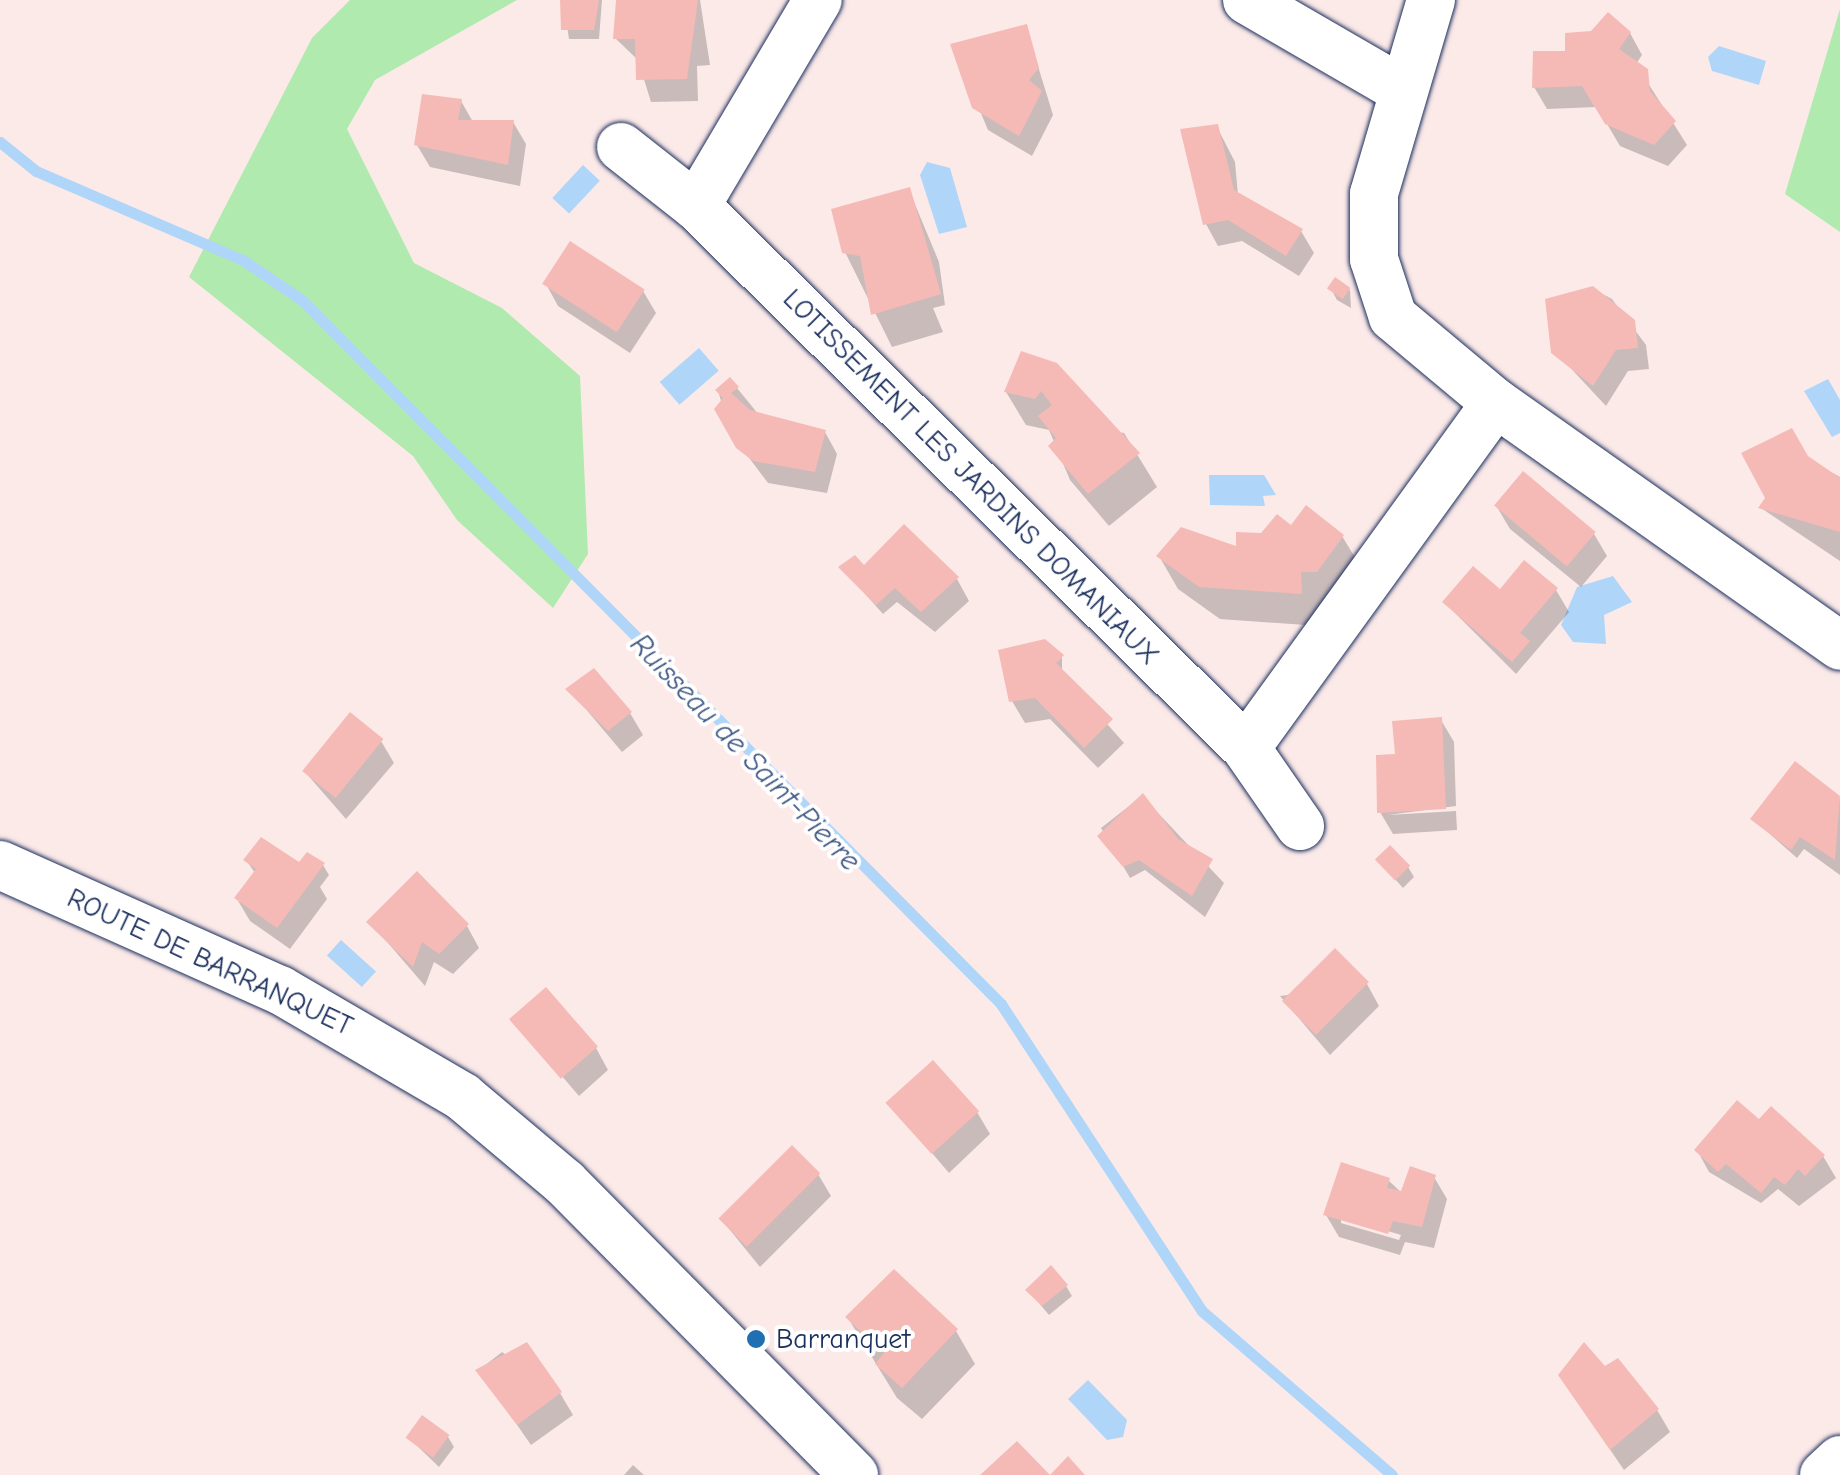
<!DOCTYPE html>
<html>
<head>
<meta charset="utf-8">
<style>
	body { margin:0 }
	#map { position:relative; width:1840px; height:1475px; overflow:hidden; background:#fceae9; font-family:"Comic Neue",sans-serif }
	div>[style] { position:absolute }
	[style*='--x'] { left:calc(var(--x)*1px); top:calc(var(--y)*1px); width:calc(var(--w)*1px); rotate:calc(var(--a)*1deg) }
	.green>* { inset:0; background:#b1eaae }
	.water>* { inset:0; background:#afd5f9; transform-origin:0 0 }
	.shadow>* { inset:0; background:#0003 }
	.stream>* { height:11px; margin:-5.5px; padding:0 5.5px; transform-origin:5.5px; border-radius:5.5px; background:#afd5f9 }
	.building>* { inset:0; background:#f6bab6; transform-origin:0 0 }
	.roads { filter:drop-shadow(0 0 2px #1b2f5e) drop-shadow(0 0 2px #1b2f5e) }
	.minor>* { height:48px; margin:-24px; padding:0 24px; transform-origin:24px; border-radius:24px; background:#fff }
	.dots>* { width:28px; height:28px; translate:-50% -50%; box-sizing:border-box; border:5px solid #fff; border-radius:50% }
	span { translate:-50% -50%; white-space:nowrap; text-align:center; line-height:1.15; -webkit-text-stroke:8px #fff; paint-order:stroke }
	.street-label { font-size:28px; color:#1b2f5e }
	.poi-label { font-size:28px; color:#1b2f5e }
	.left { translate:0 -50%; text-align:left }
	.water-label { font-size:30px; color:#405885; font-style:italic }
</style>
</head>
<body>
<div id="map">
	<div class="green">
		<div style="clip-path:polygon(350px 0,517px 0,375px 80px,347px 129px,414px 263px,502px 308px,580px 376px,588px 554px,553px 608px,457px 520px,413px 456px,189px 277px,312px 38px)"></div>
		<div style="clip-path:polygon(1840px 9px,1840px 232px,1785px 194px)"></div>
	</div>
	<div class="water">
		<div style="clip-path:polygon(1719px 46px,1766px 61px,1759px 85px,1712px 71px,1708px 57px)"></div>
		<div style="clip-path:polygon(927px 162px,950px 168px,967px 227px,939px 234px,920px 175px)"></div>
		<div style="left:583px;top:165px;width:23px;height:45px;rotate:43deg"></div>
		<div style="left:699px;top:348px;width:30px;height:52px;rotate:49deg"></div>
		<div style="clip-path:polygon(1828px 379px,1840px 400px,1840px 433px,1832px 437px,1804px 391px)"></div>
		<div style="clip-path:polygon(1209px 475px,1264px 475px,1276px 495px,1263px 496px,1265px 506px,1210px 505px)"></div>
		<div style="clip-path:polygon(1613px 576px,1632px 602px,1604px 615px,1606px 644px,1573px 642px,1561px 625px,1577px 587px)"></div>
		<div style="left:341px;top:940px;width:47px;height:21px;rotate:42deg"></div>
		<div style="clip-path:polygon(1088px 1380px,1127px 1420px,1123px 1437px,1107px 1440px,1068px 1399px)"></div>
	</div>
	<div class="shadow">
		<div style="clip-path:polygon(563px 0,602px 0,599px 39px,569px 39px)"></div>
		<div style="clip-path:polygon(618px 0,700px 0,710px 65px,697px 66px,698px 101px,651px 102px,638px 60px,615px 38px)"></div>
		<div style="clip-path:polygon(1608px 15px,1630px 33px,1642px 55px,1636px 64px,1687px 145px,1668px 166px,1620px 146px,1597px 107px,1547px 109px,1534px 87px)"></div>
		<div style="clip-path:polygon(1026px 27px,1053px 115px,1032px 156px,988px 130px,953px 46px)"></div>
		<div style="clip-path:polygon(461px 101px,473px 122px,513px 122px,526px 144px,520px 186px,430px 167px,417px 145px)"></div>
		<div style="clip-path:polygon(1217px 127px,1235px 162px,1238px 195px,1301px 231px,1314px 253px,1299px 276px,1242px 241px,1218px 246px,1206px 224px)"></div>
		<div style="clip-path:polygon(909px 190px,939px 262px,945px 305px,933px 308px,943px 332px,892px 347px,845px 252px)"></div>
		<div style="clip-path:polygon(546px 284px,643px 291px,656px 313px,630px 353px,558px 306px)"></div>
		<div style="clip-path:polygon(1331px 289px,1350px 290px,1351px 308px,1337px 300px)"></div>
		<div style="clip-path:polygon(1593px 289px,1612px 299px,1646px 345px,1649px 369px,1628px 371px,1606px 406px,1563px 360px)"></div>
		<div style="clip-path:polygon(1023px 354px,1109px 431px,1124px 433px,1157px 487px,1109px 526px,1070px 480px,1049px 430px,1026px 425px,1006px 392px)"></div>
		<div style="clip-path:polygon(737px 388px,759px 415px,825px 432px,837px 454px,827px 493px,768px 483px,729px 431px,718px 390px)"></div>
		<div style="clip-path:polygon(1806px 458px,1840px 477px,1840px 561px,1761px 508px)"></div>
		<div style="clip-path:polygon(1497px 507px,1594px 534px,1607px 556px,1581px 587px,1510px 529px)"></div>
		<div style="clip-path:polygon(1291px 529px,1342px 536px,1362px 569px,1336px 604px,1319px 605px,1320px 626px,1220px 619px,1178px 589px,1159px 556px,1239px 548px)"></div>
		<div style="clip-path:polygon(842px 568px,957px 579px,969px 601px,935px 632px,897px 602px,883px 614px)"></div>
		<div style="clip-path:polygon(1498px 590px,1556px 590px,1569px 612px,1516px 674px,1445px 603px)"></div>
		<div style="clip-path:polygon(1062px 657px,1062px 673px,1124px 743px,1098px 768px,1050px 719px,1025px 723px,1012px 701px)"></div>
		<div style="clip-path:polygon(569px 689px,630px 713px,643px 735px,622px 752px)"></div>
		<div style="clip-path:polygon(1441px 720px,1454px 742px,1456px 806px,1388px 815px,1456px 811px,1457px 830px,1393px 834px,1380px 812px,1398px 756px)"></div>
		<div style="clip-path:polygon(381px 741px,394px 763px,346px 819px,305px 772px)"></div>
		<div style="clip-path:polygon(1795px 764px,1840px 799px,1840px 875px,1804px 849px,1797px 858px,1753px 819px)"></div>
		<div style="clip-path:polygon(1142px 796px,1224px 883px,1205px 917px,1145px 870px,1130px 878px,1101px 828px)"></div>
		<div style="clip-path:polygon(246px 860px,307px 872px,323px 865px,329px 875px,320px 887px,327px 899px,290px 949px,250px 921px,237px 899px,255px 873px)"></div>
		<div style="clip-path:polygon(1378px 860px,1408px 867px,1414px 877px,1403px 888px)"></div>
		<div style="clip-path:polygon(370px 922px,467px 926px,479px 948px,453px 974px,434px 962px,425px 986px)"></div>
		<div style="clip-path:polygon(1367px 984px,1379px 1006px,1330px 1055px,1280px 996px)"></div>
		<div style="clip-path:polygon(512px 1018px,596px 1048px,608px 1070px,579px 1096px)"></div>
		<div style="clip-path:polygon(891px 1105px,977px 1112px,990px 1134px,949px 1173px)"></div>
		<div style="clip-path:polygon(1759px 1123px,1823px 1156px,1836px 1178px,1799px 1206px,1778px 1189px,1761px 1203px,1709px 1172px,1697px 1150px)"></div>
		<div style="clip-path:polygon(818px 1174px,831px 1196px,760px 1267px,721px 1219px)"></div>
		<div style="clip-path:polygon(evenodd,1434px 1177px,1447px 1199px,1434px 1248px,1405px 1242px,1400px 1255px,1339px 1237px,1326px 1215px,1388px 1180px,1403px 1194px,1434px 1177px,1341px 1217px,1401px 1235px,1399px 1240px,1341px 1223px,1341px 1217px)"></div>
		<div style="clip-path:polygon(1066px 1286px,1072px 1296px,1049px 1315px,1028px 1290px)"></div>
		<div style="clip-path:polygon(848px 1318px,956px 1331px,975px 1364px,922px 1419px,897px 1398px)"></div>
		<div style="clip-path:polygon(502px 1352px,560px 1393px,573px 1415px,531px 1445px,479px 1370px)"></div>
		<div style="clip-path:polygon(1617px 1388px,1657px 1410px,1670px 1432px,1624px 1470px,1574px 1397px)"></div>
		<div style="clip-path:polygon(408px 1437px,448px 1437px,454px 1447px,439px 1467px)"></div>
		<div style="clip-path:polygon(633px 1465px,644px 1475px,624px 1475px)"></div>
	</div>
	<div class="stream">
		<div style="--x:0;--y:142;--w:46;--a:38.9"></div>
		<div style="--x:36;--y:171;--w:225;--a:23.3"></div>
		<div style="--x:243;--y:260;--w:73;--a:34.3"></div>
		<div style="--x:303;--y:301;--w:991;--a:45.2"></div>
		<div style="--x:1001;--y:1004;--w:367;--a:56.8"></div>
		<div style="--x:1202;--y:1311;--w:251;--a:40.8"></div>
	</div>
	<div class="building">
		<div style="clip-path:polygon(560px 0,599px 0,594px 30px,561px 30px)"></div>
		<div style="clip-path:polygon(616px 0,698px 0,687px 79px,636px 80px,635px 39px,613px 39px)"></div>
		<div style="clip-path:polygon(1608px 12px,1631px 32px,1619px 49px,1648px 69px,1650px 91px,1676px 121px,1654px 145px,1605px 124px,1582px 86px,1532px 88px,1533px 51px,1565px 51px,1565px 33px,1591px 31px)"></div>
		<div style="clip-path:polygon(1027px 24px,1039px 68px,1029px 80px,1042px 91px,1019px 136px,972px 108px,950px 44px)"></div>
		<div style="clip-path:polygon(422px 94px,462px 99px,458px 120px,514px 120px,508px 165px,414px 145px)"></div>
		<div style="clip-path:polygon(1218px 124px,1234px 190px,1303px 229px,1286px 256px,1228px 220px,1203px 225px,1180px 129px)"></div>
		<div style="clip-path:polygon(910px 187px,941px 294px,871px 315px,860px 256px,842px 253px,831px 209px)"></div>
		<div style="left:570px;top:241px;width:89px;height:51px;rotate:33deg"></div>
		<div style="left:1335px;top:277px;width:19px;height:14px;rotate:35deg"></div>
		<div style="clip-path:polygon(1593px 286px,1635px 320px,1638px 348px,1616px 350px,1593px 386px,1551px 353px,1545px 299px)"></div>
		<div style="clip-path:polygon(1021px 351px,1057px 363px,1140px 453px,1088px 494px,1048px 446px,1056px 438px,1038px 416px,1052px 405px,1041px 391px,1035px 399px,1004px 392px)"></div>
		<div style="clip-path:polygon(730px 377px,739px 387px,731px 393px,750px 410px,826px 430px,815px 472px,753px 461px,736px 448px,714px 409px,723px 398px,715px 390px)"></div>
		<div style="clip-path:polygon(1792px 428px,1808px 456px,1840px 478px,1840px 532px,1758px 508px,1765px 498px,1741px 453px)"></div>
		<div style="left:1523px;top:471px;width:95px;height:45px;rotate:40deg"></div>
		<div style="clip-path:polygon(1306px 505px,1344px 535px,1317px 572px,1301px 572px,1302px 594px,1199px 587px,1156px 556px,1181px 527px,1236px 546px,1236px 532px,1261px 533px,1277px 514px,1291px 525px)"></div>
		<div style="clip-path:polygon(904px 524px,959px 577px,921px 612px,895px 588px,876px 605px,838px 567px,855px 555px,864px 565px)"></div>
		<div style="clip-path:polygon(1524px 560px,1558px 588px,1520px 633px,1530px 641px,1512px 662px,1442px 602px,1473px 566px,1500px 589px)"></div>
		<div style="clip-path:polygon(1045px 639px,1064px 655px,1056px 663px,1113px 719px,1084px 748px,1035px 698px,1009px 702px,998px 650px)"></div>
		<div style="clip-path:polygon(594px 668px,632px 712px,608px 731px,565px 689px)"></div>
		<div style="left:350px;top:712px;width:43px;height:76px;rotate:39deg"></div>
		<div style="clip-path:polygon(1442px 717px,1446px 809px,1377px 813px,1376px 755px,1395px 754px,1392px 721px)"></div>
		<div style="clip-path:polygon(1795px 761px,1840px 796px,1835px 860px,1800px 837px,1791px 850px,1750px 819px)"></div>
		<div style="clip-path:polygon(1143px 793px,1178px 839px,1213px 859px,1192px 896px,1139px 860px,1123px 867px,1097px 836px)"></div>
		<div style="clip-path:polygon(261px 837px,299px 862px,307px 852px,325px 863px,277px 928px,234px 898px,256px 869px,243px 860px)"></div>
		<div style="left:1390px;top:845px;width:29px;height:21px;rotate:46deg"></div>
		<div style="clip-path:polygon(417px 871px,469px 924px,439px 954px,422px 942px,413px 967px,366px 922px)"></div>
		<div style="left:1335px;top:948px;width:48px;height:75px;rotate:45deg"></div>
		<div style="left:546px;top:987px;width:79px;height:49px;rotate:49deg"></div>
		<div style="left:933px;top:1060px;width:69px;height:64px;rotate:48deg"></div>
		<div style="clip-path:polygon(1737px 1100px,1759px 1119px,1771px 1106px,1825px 1155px,1805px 1176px,1798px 1169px,1785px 1185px,1774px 1177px,1761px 1193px,1726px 1164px,1718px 1172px,1694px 1150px)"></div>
		<div style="left:792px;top:1145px;width:40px;height:104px;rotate:45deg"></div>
		<div style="clip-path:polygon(1341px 1162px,1390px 1178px,1387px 1188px,1401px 1191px,1410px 1166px,1436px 1175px,1422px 1227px,1393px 1221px,1388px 1234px,1323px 1215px)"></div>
		<div style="clip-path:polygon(1051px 1265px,1068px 1285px,1042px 1306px,1025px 1290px)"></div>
		<div style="clip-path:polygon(894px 1269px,958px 1329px,902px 1388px,875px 1364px,884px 1353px,845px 1317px)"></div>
		<div style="clip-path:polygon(527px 1342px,562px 1392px,517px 1425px,475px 1370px)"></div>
		<div style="clip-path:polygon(1584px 1342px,1605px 1366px,1618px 1358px,1659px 1409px,1610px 1450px,1558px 1375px)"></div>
		<div style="left:422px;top:1415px;width:34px;height:28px;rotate:36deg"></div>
		<div style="clip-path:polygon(1017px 1441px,1050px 1475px,1068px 1456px,1085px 1475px,980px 1475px)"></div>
	</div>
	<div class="roads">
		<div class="minor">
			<div style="--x:1247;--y:0;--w:179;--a:30.1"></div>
			<div style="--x:1431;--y:0;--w:202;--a:106.4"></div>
			<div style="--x:1374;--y:194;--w:65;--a:90"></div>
			<div style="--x:1374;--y:259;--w:61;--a:71.9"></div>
			<div style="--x:1393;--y:317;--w:134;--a:39.9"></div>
			<div style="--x:1496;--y:403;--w:421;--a:35.2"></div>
			<div style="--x:621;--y:147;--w:95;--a:38.2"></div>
			<div style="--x:696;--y:206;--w:772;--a:44.58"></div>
			<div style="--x:1246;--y:748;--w:95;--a:55.3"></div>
			<div style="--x:696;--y:206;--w:239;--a:-59.4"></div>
			<div style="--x:1246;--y:748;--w:426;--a:-54.1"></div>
			<div style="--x:0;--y:865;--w:307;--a:24.1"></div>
			<div style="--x:280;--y:990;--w:212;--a:30.3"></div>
			<div style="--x:463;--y:1097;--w:133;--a:40.1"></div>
			<div style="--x:565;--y:1183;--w:411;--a:45.3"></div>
			<div style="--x:1824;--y:1475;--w:22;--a:-43"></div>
		</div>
	</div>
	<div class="dots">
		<div style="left:756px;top:1339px;background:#1f6fb2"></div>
	</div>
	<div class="street-label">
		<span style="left:971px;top:477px;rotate:45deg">LOTISSEMENT LES JARDINS DOMANIAUX</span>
		<span style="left:210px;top:962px;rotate:25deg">ROUTE DE BARRANQUET</span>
	</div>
	<div class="poi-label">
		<span class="left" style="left:776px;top:1339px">Barranquet</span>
	</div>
	<div class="water-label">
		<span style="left:745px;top:753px;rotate:46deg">Ruisseau de Saint-Pierre</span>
	</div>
</div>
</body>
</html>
